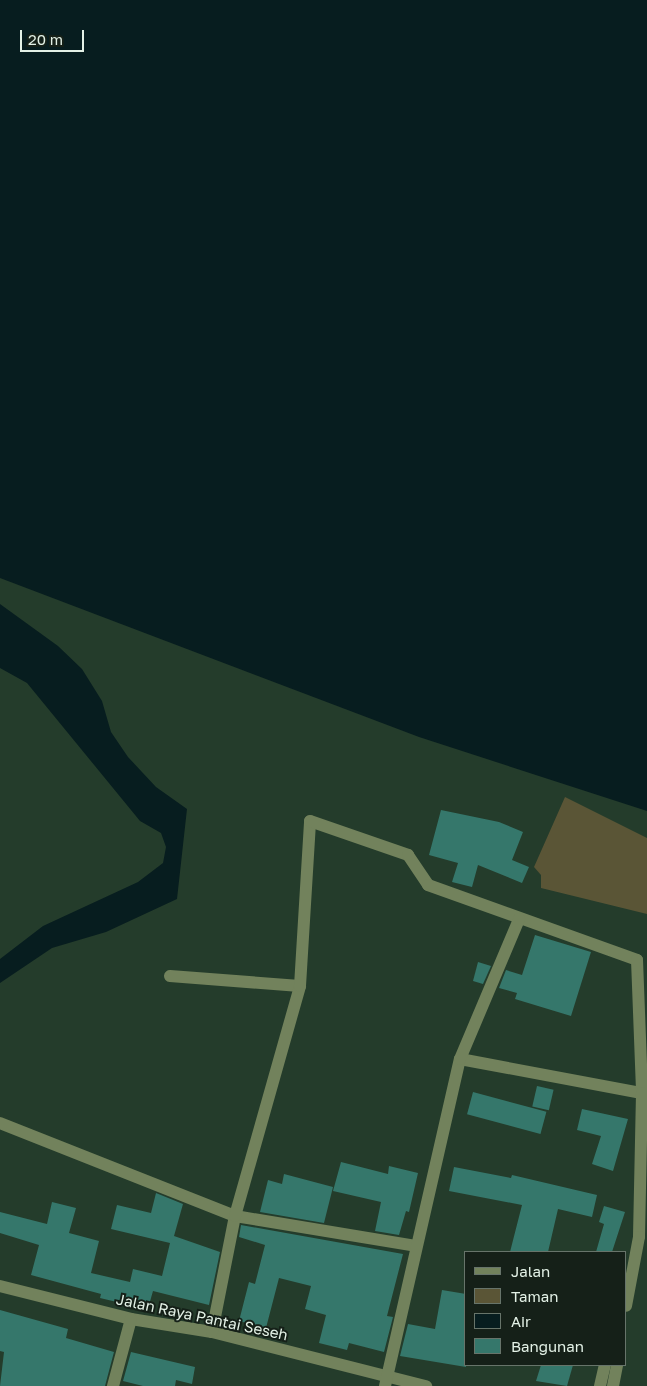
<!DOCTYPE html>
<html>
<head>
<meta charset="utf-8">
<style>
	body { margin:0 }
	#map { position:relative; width:647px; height:1386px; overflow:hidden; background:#243c2b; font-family:"Golos Text",sans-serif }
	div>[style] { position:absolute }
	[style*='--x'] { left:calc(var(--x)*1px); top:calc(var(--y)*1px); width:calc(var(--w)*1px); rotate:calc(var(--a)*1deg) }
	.green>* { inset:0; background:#5a5536 }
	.water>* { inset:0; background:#071d1f }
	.building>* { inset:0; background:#35776b; transform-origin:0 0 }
	.minor>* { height:12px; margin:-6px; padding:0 6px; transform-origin:6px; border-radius:6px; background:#72825c }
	span { translate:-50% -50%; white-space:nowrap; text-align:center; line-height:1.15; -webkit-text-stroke:4px #152018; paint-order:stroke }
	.street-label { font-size:15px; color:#e3f1e6 }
	.legend { position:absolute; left:464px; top:1251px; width:162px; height:115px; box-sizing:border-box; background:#152018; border:1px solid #67746a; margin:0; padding:6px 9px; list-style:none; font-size:15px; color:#e3f1e6 }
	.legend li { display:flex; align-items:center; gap:10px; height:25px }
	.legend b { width:25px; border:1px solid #67746a }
	.scale { position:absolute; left:20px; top:30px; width:64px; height:22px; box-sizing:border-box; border:2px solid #e3f1e6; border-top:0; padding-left:6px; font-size:15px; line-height:18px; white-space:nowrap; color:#e3f1e6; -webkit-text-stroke:4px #152018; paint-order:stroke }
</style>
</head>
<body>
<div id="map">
	<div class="green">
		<div style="clip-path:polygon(565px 797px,647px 838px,647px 914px,541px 888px,541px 875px,534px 867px)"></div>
	</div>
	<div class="water">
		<div style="clip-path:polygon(0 0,647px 0,647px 811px,419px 737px,0 578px)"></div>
		<div style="clip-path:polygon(0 604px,58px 646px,82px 669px,102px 701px,111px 732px,128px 757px,156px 787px,187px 809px,177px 899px,106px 932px,52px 948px,0 983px,0 959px,43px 926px,138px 882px,163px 863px,166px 847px,161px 833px,140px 821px,27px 683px,0 668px)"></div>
	</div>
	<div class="building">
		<div style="clip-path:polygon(441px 810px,499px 822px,523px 832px,512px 860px,529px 867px,522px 883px,478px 865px,472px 887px,452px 882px,458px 863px,429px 855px)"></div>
		<div style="clip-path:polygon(535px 935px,591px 952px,571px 1016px,515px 999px,517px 993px,499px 988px,506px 970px,522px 975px)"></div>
		<div style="clip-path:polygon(478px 962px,491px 966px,483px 984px,473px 981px)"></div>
		<div style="left:537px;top:1086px;width:17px;height:21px;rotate:13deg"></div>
		<div style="left:473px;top:1092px;width:76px;height:23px;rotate:15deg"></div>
		<div style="clip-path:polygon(582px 1109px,628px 1119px,613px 1171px,592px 1164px,601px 1136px,577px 1130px)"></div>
		<div style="clip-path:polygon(341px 1162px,388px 1174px,389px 1166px,418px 1173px,409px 1212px,406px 1211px,399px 1235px,375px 1231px,381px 1202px,333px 1191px)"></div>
		<div style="clip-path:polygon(454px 1167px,511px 1178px,512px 1175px,597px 1195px,592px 1217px,558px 1209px,548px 1252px,510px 1252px,522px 1205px,449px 1191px)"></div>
		<div style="clip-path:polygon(284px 1174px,333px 1187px,324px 1223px,260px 1212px,268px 1180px,282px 1184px)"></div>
		<div style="clip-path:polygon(156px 1193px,183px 1204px,174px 1236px,220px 1252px,209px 1305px,153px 1291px,149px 1305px,122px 1299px,121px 1303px,100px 1298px,101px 1294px,31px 1275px,39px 1245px,0 1233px,0 1212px,47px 1224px,52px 1202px,76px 1208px,69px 1233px,99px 1241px,91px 1273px,130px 1282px,133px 1269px,162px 1276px,170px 1243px,111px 1229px,117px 1205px,151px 1213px)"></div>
		<div style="clip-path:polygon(604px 1206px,625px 1212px,612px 1252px,596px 1252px,604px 1224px,599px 1222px)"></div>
		<div style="clip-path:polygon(241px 1225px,403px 1254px,387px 1316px,393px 1317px,384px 1352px,349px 1343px,347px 1350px,319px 1343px,326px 1315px,305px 1309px,311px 1286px,279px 1278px,266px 1328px,239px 1321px,249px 1282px,255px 1284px,265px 1245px,239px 1237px)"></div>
		<div style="clip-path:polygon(442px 1290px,466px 1294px,466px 1367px,400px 1356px,408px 1324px,435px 1329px)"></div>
		<div style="clip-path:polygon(0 1310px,68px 1329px,66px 1338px,114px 1352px,105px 1386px,0 1386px,4px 1352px,0 1351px)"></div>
		<div style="clip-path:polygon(131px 1352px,195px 1367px,192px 1384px,176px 1380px,175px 1386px,143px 1386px,123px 1381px)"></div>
		<div style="clip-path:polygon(541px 1365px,573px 1365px,567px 1386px,536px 1381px)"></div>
	</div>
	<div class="minor">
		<div style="--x:170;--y:976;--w:130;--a:4.4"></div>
		<div style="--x:460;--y:1059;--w:185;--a:10.6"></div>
		<div style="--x:0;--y:1123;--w:253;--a:21.6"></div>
		<div style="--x:235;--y:1216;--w:183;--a:9.4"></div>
		<div style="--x:0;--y:1286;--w:135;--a:14.1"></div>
		<div style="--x:131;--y:1319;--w:82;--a:9.1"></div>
		<div style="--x:212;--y:1332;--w:221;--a:14.2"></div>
		<div style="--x:212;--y:1332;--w:118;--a:-78.8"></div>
		<div style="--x:235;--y:1216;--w:239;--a:-74.2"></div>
		<div style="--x:300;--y:986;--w:165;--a:-86.5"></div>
		<div style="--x:310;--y:821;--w:104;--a:19.1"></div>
		<div style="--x:408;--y:855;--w:36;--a:56"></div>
		<div style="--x:428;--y:885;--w:222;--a:19.7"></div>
		<div style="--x:637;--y:960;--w:133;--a:87.8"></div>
		<div style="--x:642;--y:1093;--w:144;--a:91.2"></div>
		<div style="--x:639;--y:1237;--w:70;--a:100.7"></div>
		<div style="--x:113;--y:1386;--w:69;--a:-75"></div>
		<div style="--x:385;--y:1386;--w:335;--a:-77.1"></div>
		<div style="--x:460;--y:1059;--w:152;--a:-67.1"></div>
		<div style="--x:600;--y:1386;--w:22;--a:-77"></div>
		<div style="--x:613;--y:1386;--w:21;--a:-79"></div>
	</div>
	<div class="street-label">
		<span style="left:202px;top:1317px;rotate:12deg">Jalan Raya Pantai Seseh</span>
	</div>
	<ul class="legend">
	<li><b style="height:6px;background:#72825c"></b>Jalan</li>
	<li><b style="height:14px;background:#5a5536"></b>Taman</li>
	<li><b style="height:14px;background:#071d1f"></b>Air</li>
	<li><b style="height:14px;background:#35776b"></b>Bangunan</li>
	</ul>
	<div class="scale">20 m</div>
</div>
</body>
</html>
